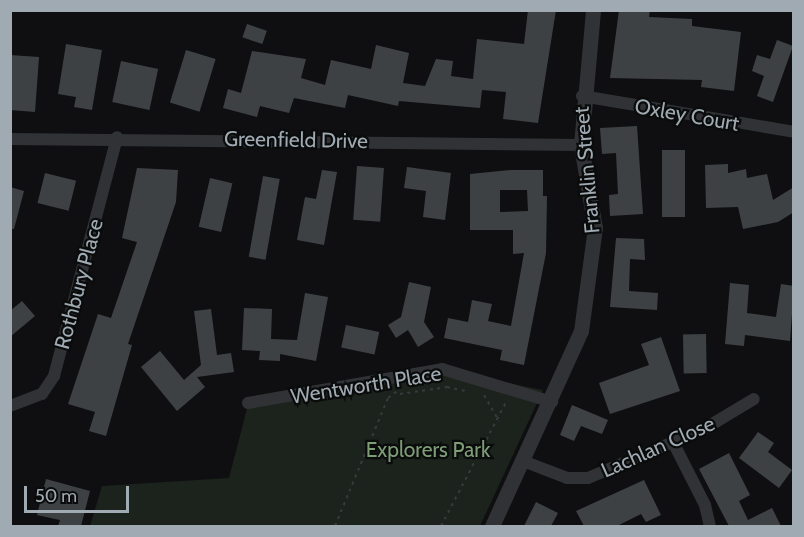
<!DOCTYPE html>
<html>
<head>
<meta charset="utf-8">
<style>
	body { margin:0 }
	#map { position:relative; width:804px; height:537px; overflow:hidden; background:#0f0f11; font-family:Cabin,sans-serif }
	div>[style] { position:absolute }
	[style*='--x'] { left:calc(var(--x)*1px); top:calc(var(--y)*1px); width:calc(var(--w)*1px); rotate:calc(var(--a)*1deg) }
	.green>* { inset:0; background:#1c231c }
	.building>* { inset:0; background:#3e4144; transform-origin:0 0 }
	.path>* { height:2px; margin-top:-1px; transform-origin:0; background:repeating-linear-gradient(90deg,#363a3c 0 3px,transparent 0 7.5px) }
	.minor>* { height:12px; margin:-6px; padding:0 6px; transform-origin:6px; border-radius:6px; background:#303235 }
	.tertiary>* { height:15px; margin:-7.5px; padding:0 7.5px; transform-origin:7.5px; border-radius:7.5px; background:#303235 }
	span { translate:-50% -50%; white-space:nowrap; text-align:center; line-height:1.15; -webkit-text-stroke:4.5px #0a0b0b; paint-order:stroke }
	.street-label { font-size:21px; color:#a0aab2 }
	.park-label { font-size:21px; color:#7e9d77 }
	.frame { position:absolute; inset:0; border:12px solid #a0aab2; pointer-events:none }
	.scale { position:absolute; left:24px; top:486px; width:105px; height:27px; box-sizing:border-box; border:3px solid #a0aab2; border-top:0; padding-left:8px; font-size:18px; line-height:21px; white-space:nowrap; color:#a0aab2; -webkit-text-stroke:4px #0a0b0b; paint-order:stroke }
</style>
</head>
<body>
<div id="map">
	<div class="green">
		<div style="clip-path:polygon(442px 370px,543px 390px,480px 526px,90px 526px,102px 486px,229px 478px,248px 405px)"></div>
	</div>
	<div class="building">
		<div style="clip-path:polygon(528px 10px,556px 10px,538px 123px,503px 119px,506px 92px,482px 90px,480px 108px,399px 101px,398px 106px,348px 95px,345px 108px,294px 98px,289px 113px,260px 106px,257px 117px,223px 108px,228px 89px,241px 93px,252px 51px,306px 59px,301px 78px,325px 85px,331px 60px,371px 69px,376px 45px,409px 53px,403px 83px,425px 86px,436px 59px,453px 61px,451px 76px,473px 79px,477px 39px,524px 44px)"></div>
		<div style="clip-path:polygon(619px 10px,650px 10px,649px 17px,692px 19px,692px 26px,741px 32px,734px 91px,701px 87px,702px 80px,610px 78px)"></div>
		<div style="left:247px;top:24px;width:21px;height:14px;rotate:19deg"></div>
		<div style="clip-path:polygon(777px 40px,793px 46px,773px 102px,757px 96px,764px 76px,752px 71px,757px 55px,770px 59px)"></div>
		<div style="clip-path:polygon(66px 44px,102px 50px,92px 110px,74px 107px,76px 97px,58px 94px)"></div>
		<div style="left:186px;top:50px;width:31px;height:55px;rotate:17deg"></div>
		<div style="clip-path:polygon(10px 55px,39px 57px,35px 112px,10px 110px)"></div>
		<div style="left:121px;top:61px;width:38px;height:42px;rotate:12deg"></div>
		<div style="clip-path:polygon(637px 126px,643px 214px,610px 216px,609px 195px,618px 194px,616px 153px,602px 154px,600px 128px)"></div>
		<div style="left:662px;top:150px;width:23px;height:67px"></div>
		<div style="clip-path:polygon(728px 164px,728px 173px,746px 169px,747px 178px,767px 174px,773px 200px,794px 187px,794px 212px,778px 222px,743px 229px,738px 207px,706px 208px,705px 165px)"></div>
		<div style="left:357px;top:166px;width:27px;height:54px;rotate:4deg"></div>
		<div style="clip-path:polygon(407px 167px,451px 173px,445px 220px,423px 217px,426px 191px,404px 188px)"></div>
		<div style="clip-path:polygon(137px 168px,178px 170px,176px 202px,128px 344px,132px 345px,106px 436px,89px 431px,95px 412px,68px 404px,98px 314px,111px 318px,137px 242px,122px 238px)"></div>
		<div style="clip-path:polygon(322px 170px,337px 172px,324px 245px,297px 240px,305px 197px,316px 199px)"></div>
		<div style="clip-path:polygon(evenodd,511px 170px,543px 170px,543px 196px,547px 196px,546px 253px,524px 365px,500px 360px,502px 350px,444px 338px,448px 318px,468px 322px,472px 300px,492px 304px,488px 321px,511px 326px,524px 253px,513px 254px,513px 230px,470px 230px,470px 174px,511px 170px,500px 190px,527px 190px,528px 211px,500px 212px,500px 190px)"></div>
		<div style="left:45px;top:173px;width:32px;height:31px;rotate:14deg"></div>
		<div style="left:263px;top:176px;width:17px;height:82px;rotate:10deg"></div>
		<div style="left:210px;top:178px;width:23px;height:50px;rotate:13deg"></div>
		<div style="clip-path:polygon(10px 187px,24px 191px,14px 229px,10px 229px)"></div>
		<div style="clip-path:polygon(616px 238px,644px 239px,645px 260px,630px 259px,629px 291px,658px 293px,657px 310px,610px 307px)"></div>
		<div style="clip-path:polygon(409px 282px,431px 287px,424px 322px,434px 337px,418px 347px,408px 330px,396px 338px,388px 325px,401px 317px)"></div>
		<div style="clip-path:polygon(730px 283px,749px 285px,747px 313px,776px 317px,781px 284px,794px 286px,790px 341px,745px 335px,744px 346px,725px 344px)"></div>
		<div style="clip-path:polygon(305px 293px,328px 297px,316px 361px,280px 354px,280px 361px,259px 360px,260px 351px,242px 350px,244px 308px,272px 309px,271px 339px,297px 340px)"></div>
		<div style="clip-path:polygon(22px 301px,35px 316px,10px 337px,10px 311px)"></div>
		<div style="clip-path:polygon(211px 309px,217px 355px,231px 353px,234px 372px,197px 377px,205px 387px,177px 411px,141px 367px,160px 351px,184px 380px,201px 365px,194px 311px)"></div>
		<div style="left:346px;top:325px;width:34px;height:23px;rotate:12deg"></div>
		<div style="left:706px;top:334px;width:39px;height:23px;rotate:89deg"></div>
		<div style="clip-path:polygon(661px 337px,680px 391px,610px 414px,599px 383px,649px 365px,641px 344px)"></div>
		<div style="clip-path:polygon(572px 405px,608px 420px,602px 434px,581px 426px,574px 441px,560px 435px)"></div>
		<div style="clip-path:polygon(758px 432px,774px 443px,768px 452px,792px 470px,779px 488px,739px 458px)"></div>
		<div style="clip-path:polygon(729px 453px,750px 495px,739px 501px,748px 520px,772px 508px,781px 526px,729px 526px,699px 469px)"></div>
		<div style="clip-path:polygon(46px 479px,90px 491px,81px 526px,58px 526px,60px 520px,37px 515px)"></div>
		<div style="clip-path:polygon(644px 480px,661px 515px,646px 522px,641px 514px,617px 526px,584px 526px,576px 511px)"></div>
		<div style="clip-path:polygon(536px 502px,558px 513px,551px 526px,524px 526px)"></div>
	</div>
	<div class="path">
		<div style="--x:400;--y:394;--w:48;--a:-8.5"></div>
		<div style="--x:447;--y:387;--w:19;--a:12"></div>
		<div style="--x:484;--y:395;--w:30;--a:60"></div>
		<div style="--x:335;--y:526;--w:139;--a:-67.5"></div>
		<div style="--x:388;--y:398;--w:15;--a:-37"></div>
		<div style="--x:441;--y:526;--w:140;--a:-62.3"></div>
	</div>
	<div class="minor">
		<div style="--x:582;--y:96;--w:215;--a:9.6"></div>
		<div style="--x:10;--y:139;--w:571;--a:0.6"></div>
		<div style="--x:248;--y:403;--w:197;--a:-9.9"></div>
		<div style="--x:442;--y:369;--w:115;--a:16.7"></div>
		<div style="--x:10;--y:406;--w:34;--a:-21"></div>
		<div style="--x:42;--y:394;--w:22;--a:-56"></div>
		<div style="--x:54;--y:376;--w:247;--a:-75.2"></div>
		<div style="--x:673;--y:442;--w:71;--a:63.1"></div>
		<div style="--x:705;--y:505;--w:22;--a:77"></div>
		<div style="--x:523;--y:461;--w:47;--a:21.1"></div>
		<div style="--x:567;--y:478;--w:21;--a:0"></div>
		<div style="--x:588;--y:478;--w:126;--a:-22.9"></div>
		<div style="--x:704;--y:429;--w:58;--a:-31"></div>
	</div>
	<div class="tertiary">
		<div style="--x:492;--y:526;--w:214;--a:-65.5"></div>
		<div style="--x:581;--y:331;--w:104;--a:-82.3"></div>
		<div style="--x:595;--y:228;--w:84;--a:-99.6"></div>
		<div style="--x:581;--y:145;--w:136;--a:-84.9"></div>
	</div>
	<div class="street-label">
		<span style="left:687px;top:115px;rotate:10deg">Oxley Court</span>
		<span style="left:296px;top:140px;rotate:1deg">Greenfield Drive</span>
		<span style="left:587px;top:170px;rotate:-95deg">Franklin Street</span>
		<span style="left:79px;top:284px;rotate:-75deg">Rothbury Place</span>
		<span style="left:366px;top:385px;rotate:-9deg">Wentworth Place</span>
		<span style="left:658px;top:447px;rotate:-24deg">Lachlan Close</span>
	</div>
	<div class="park-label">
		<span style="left:428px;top:450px">Explorers Park</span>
	</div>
	<div class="frame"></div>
	<div class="scale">50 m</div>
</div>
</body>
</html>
